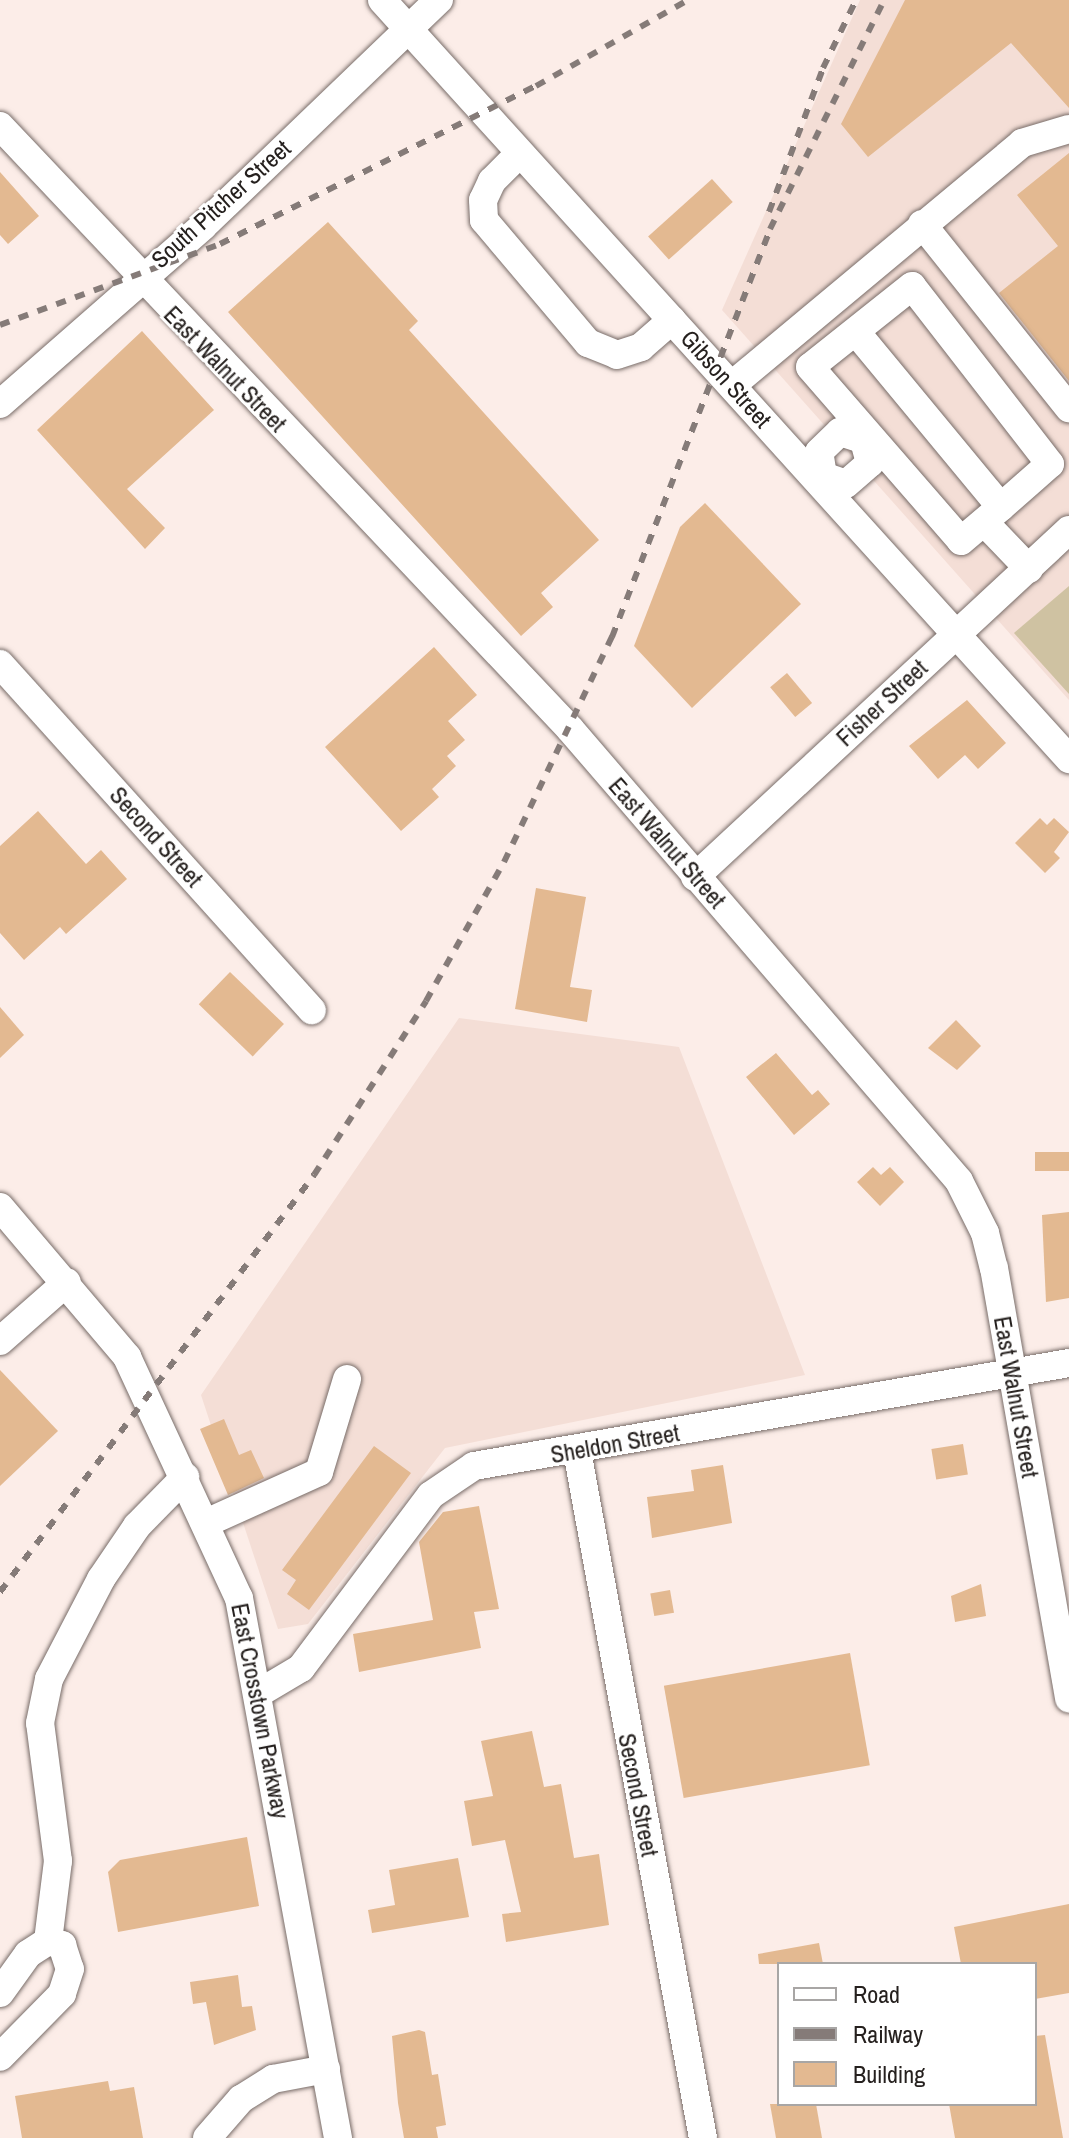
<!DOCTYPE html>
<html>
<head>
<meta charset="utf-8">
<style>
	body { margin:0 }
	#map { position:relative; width:1069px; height:2138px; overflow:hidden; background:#fcede8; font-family:"Archivo Narrow",sans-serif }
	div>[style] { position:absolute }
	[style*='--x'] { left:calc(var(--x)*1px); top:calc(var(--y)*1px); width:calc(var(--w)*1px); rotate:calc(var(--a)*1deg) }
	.built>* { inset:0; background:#f4ded6 }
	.green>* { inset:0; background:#cfc2a2 }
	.building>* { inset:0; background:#e3b991; transform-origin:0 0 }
	.roads { filter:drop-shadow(0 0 2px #786c68) drop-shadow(0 0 2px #786c68) }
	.minor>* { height:28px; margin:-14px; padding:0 14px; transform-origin:14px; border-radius:14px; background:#fff }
	.rail>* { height:6px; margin-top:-3px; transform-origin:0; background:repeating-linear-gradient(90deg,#857b78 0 10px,transparent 0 20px) }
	span { translate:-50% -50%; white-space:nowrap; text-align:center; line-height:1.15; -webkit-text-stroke:6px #fff; paint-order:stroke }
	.street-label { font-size:24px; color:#25201e }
	.legend { position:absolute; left:777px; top:1962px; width:260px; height:144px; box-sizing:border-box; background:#fff; border:2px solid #a8a6a5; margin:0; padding:10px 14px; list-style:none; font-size:24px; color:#25201e }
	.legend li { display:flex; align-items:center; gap:16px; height:40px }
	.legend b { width:40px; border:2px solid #a8a6a5 }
</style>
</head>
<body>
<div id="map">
	<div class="built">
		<div style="clip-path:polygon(860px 0,1069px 0,1069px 700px,722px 310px)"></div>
		<div style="clip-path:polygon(459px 1018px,679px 1047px,805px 1375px,445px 1448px,308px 1624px,278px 1629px,201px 1395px)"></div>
	</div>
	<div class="green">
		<div style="clip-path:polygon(1069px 586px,1069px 694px,1014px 633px)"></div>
	</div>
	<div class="building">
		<div style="clip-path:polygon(905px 0,1069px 0,1069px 108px,1011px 43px,868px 157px,841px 124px)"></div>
		<div style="clip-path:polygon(1069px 153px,1069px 381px,999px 293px,1058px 246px,1017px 195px)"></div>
		<div style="clip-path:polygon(0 172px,39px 216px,8px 244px,0 235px)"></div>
		<div style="left:712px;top:179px;width:31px;height:86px;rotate:48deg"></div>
		<div style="clip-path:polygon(328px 222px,418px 321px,409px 330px,599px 540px,541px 593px,553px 607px,521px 636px,228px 312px)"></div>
		<div style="clip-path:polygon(142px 331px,214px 410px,127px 489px,165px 528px,145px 549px,37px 430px)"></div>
		<div style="clip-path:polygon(705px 503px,801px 604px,692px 708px,634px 646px,680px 527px)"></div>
		<div style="clip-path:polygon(434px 647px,477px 695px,448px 721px,465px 740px,447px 756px,456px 766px,432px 789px,439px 797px,401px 831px,325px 747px)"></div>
		<div style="left:787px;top:673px;width:39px;height:22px;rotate:50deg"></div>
		<div style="clip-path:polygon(967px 700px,1006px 743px,978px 769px,965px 755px,938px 779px,909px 746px)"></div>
		<div style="clip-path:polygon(38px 811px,86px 864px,101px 850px,127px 879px,66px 934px,60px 927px,24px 960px,0 933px,0 846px)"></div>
		<div style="clip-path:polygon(1040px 818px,1047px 825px,1054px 818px,1069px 832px,1054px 852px,1060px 858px,1045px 873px,1015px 843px)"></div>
		<div style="clip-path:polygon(536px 888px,586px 897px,570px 987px,592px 990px,587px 1022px,515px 1009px)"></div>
		<div style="left:230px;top:972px;width:75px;height:45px;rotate:44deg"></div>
		<div style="clip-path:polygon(0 1007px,24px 1035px,0 1058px)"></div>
		<div style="clip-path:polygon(956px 1020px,981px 1046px,957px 1070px,928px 1048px)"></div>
		<div style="clip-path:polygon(776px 1053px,812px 1095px,818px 1090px,830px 1104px,794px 1135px,746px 1077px)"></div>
		<div style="left:1069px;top:1152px;width:19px;height:34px;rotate:90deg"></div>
		<div style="clip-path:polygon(873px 1167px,881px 1175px,890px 1167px,904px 1182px,880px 1206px,857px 1182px)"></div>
		<div style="clip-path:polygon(1069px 1212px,1069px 1298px,1046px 1302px,1042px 1215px)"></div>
		<div style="clip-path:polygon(0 1370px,58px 1431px,0 1486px)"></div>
		<div style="clip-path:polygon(224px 1419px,239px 1455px,251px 1450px,264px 1478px,228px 1495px,200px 1429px)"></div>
		<div style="left:963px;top:1444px;width:31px;height:32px;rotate:81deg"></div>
		<div style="clip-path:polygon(374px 1446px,411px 1473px,309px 1610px,287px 1594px,296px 1580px,282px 1570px)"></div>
		<div style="clip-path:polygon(723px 1465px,732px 1523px,652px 1538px,647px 1497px,694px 1491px,691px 1470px)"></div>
		<div style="clip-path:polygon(479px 1506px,499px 1609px,474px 1612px,481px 1648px,359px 1672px,353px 1634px,433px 1620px,419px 1542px,443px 1512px)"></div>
		<div style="clip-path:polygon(981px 1584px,986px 1616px,955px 1622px,951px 1596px)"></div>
		<div style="left:670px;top:1590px;width:23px;height:20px;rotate:80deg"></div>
		<div style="left:850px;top:1653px;width:114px;height:189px;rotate:80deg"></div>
		<div style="clip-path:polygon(532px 1731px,544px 1787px,561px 1784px,574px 1858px,599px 1854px,609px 1925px,506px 1942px,502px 1914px,521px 1912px,505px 1840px,472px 1846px,464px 1801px,493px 1796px,481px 1741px)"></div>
		<div style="clip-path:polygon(247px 1837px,259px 1906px,118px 1932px,108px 1872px,120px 1860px)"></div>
		<div style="clip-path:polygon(458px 1858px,469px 1917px,372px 1933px,368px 1910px,395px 1905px,389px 1870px)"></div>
		<div style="clip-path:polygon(1069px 1904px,1069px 1993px,1035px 1999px,1035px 1964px,961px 1964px,954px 1927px)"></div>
		<div style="clip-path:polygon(819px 1943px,823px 1964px,759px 1964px,758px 1954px)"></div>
		<div style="clip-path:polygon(238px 1975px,242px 2007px,252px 2006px,256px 2030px,214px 2045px,206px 2002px,193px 2004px,190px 1982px)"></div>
		<div style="clip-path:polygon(419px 2030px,425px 2032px,432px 2075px,438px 2074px,446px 2125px,436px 2127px,438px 2138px,404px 2138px,398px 2103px,392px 2036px)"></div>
		<div style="clip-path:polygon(1045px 2035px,1063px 2138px,955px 2138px,949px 2104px,1035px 2104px,1035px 2036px)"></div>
		<div style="clip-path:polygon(108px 2081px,110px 2091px,134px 2087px,143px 2138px,22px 2138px,15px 2096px)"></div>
		<div style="clip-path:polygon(770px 2104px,816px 2104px,822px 2138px,776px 2138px)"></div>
	</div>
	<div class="roads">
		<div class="minor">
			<div style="--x:382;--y:0;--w:1024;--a:47.85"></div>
			<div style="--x:0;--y:126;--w:830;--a:46.61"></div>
			<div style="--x:570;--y:729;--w:596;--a:49.28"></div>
			<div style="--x:959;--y:1181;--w:58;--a:63.4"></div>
			<div style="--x:985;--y:1233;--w:36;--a:76"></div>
			<div style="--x:994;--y:1268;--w:437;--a:80.1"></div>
			<div style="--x:519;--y:154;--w:38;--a:135"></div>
			<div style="--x:492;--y:181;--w:21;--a:115"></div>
			<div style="--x:483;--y:200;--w:20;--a:87"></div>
			<div style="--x:484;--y:220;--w:161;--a:49.8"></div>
			<div style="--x:588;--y:343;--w:31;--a:22"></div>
			<div style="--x:617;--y:355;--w:25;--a:-18"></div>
			<div style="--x:641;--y:347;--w:41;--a:-41.1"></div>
			<div style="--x:922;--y:224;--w:236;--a:51.4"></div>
			<div style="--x:856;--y:332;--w:227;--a:50.4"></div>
			<div style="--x:1001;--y:507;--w:65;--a:-41.3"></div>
			<div style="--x:1050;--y:464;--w:225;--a:-127.8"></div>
			<div style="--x:912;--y:286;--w:130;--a:141.5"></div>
			<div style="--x:810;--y:367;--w:230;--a:49"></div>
			<div style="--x:961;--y:541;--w:52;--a:-40.4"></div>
			<div style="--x:732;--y:385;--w:378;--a:-39.8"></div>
			<div style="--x:1022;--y:143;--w:49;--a:-16.6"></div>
			<div style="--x:0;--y:404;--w:270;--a:-41.2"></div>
			<div style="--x:203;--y:226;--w:327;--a:-43.8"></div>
			<div style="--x:823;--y:476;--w:24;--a:19"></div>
			<div style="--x:846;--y:484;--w:32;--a:-41"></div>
			<div style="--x:870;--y:463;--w:24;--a:-105"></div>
			<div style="--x:823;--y:476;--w:24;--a:-99"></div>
			<div style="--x:819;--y:452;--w:29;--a:-44"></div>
			<div style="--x:840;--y:432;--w:25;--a:18"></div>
			<div style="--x:984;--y:522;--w:65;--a:46.2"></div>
			<div style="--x:0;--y:664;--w:466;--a:48"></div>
			<div style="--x:695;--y:877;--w:510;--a:-42.86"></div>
			<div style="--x:0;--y:1207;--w:197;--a:49.7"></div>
			<div style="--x:127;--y:1357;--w:266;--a:65.1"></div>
			<div style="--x:239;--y:1598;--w:549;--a:79.61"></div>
			<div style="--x:0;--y:1341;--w:89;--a:-41.4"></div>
			<div style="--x:577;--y:1451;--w:698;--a:79.61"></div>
			<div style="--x:206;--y:1523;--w:124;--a:-24.3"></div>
			<div style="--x:319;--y:1472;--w:97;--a:-73.2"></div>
			<div style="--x:259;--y:1693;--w:49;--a:-30.8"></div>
			<div style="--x:301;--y:1668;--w:216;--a:-53.1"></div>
			<div style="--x:431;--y:1495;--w:52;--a:-34"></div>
			<div style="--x:474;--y:1466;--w:604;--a:-9.82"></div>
			<div style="--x:48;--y:1941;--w:81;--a:-82.9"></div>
			<div style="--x:58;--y:1861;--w:139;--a:-97.4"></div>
			<div style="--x:40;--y:1723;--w:45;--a:-78.4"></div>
			<div style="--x:49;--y:1679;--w:113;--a:-62.5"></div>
			<div style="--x:101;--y:1579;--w:64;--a:-55.8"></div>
			<div style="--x:137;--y:1526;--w:69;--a:-45.6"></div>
			<div style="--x:0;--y:1993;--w:48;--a:-54.3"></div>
			<div style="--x:28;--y:1954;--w:24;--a:-33"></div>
			<div style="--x:48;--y:1941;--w:15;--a:16"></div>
			<div style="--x:62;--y:1945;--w:25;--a:72"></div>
			<div style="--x:70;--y:1969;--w:26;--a:108"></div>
			<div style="--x:62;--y:1994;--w:88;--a:134.5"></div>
			<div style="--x:207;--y:2138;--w:52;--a:-48.9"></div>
			<div style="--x:241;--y:2099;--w:38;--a:-32"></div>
			<div style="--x:273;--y:2079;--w:54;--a:-10.7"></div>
		</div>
	</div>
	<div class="rail">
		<div style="--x:769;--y:212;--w:154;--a:-69.4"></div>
		<div style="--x:823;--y:68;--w:76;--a:-64.1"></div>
		<div style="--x:0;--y:325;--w:234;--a:-20.2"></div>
		<div style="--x:220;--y:244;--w:353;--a:-26.6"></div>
		<div style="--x:536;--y:86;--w:175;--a:-29.5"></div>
		<div style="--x:0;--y:1592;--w:522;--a:-53.02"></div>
		<div style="--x:314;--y:1175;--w:207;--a:-57.2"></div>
		<div style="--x:426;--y:1001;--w:159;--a:-60.7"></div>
		<div style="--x:504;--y:862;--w:250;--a:-64.4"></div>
		<div style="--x:612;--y:637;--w:438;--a:-68.8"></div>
		<div style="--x:770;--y:229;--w:256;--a:-63.5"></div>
	</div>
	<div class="street-label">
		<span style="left:221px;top:204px;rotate:-42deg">South Pitcher Street</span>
		<span style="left:225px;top:369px;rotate:46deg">East Walnut Street</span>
		<span style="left:726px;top:379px;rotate:48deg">Gibson Street</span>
		<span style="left:882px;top:703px;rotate:-43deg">Fisher Street</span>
		<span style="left:156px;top:837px;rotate:48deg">Second Street</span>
		<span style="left:667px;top:843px;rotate:49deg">East Walnut Street</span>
		<span style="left:1016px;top:1397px;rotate:80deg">East Walnut Street</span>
		<span style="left:615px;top:1444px;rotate:-10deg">Sheldon Street</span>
		<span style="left:260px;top:1711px;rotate:79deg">East Crosstown Parkway</span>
		<span style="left:638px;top:1795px;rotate:79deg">Second Street</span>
	</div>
	<ul class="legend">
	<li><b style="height:10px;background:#fff"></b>Road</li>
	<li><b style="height:10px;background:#857b78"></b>Railway</li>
	<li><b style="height:22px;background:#e3b991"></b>Building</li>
	</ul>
</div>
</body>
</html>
